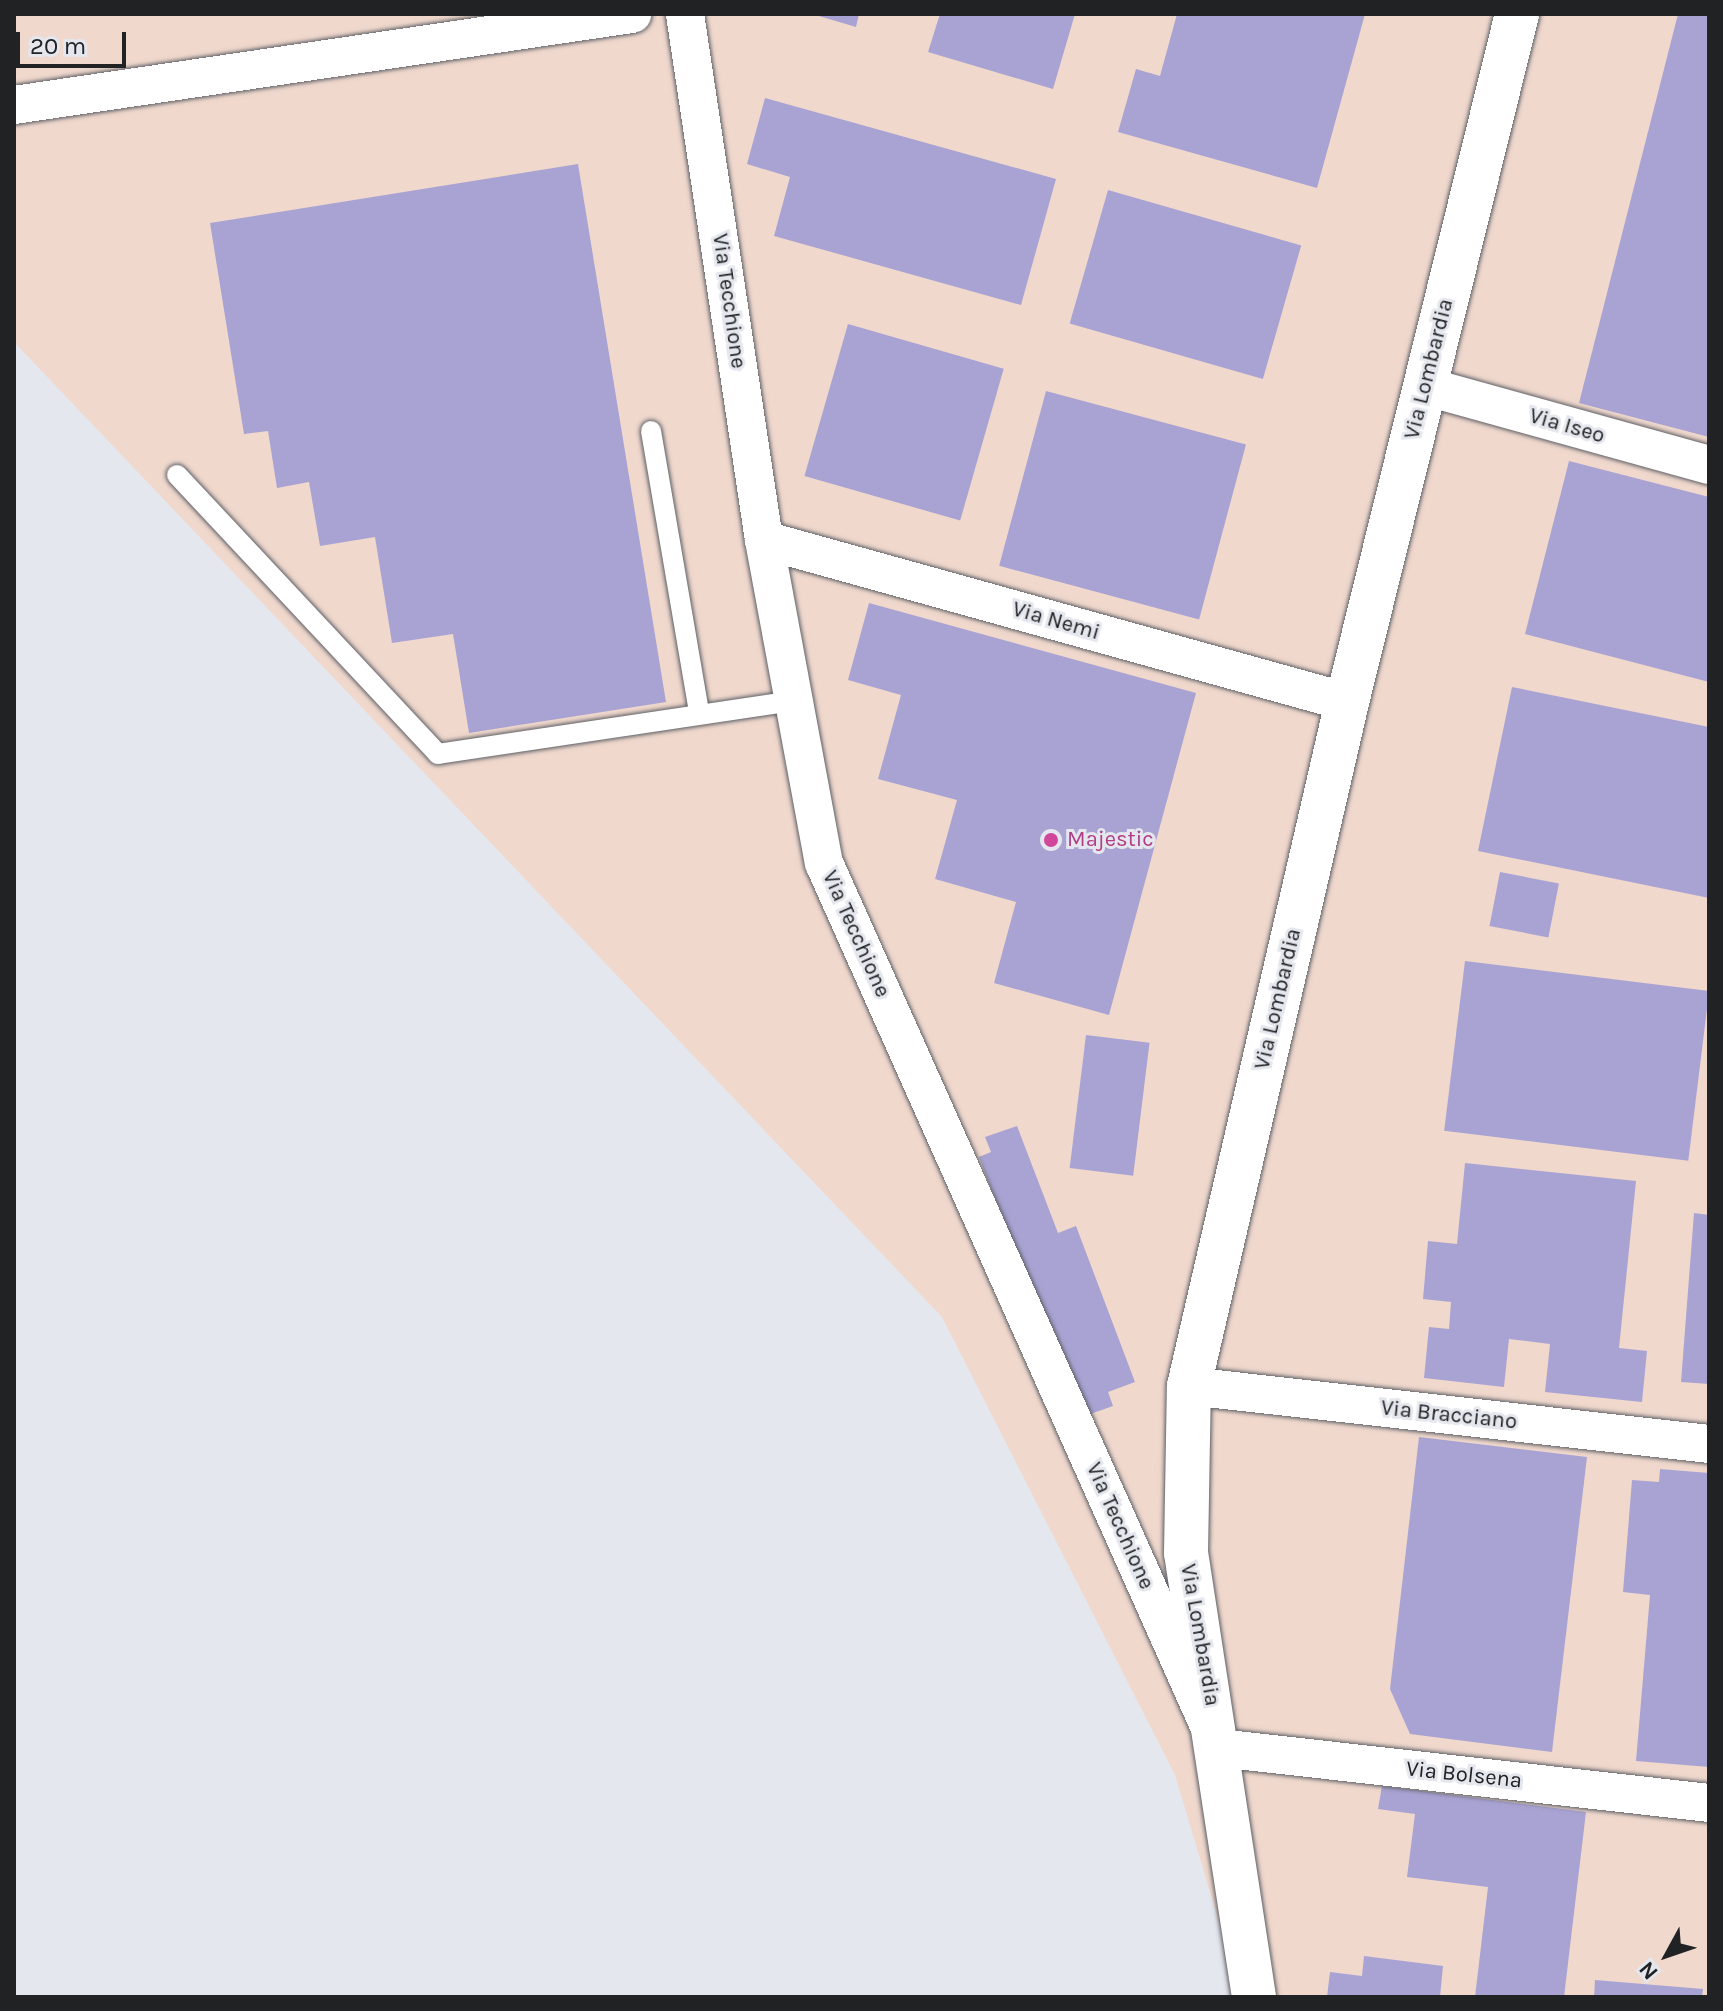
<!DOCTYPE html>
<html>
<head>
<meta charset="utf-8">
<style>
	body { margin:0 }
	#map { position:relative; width:1723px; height:2011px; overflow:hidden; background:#e5e7ee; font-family:Karla,sans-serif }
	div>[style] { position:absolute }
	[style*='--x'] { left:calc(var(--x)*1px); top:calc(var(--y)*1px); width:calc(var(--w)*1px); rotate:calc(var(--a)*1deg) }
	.industrial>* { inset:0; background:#f0d8cd }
	.building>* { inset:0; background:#a9a3d3; transform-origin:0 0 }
	.roads { filter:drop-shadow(0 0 2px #5e6066) drop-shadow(0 0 2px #5e6066) }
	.service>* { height:20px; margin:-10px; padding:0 10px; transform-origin:10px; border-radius:10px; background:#fff }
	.minor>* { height:38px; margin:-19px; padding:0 19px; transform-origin:19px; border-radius:19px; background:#fff }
	.tertiary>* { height:44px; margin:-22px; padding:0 22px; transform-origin:22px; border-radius:22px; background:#fff }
	.dots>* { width:22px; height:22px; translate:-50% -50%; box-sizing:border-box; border:4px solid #e5e7ee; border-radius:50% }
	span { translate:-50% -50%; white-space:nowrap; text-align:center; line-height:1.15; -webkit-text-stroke:6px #e5e7ee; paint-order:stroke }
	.street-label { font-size:22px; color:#212224 }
	.hotel-label { font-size:22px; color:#b23c85 }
	.left { translate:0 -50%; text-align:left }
	.frame { position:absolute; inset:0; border:16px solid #212224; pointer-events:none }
	.north { position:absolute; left:1627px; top:1915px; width:80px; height:80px; -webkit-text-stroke:6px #e5e7ee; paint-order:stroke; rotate:230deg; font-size:22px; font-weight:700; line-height:32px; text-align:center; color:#212224 }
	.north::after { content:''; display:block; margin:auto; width:28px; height:36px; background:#212224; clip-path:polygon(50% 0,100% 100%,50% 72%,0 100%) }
	.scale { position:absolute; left:16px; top:32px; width:110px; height:36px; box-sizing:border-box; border:4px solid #212224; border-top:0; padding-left:10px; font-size:24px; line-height:28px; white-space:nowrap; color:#212224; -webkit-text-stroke:6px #e5e7ee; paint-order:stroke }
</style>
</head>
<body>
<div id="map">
	<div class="industrial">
		<div style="clip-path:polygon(14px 14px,1709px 14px,1709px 1997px,1234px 1997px,1230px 1959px,1175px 1775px,942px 1317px,14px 342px)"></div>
	</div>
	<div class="building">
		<div style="clip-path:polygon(812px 14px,859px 14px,856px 27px)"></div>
		<div style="clip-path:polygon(940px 14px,1075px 14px,1053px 89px,928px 52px)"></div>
		<div style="clip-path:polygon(1177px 14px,1365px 14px,1317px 188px,1118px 132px,1136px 69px,1160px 76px)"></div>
		<div style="clip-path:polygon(1678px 14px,1709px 14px,1709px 437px,1579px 403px)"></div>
		<div style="clip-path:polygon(765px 98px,1056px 179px,1021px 305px,774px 236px,790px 177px,747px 164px)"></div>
		<div style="clip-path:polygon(578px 164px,666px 702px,469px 733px,453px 634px,392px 643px,375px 537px,320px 546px,309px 482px,277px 488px,268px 431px,244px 434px,210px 223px)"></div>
		<div style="left:1108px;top:190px;width:201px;height:139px;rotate:16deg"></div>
		<div style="left:848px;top:324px;width:162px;height:158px;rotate:16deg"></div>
		<div style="left:1046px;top:391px;width:207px;height:181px;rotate:15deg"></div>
		<div style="clip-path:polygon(1569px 461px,1709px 497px,1709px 682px,1525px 634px)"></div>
		<div style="clip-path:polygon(869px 603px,1196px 693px,1109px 1015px,994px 983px,1016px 902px,935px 879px,957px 800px,878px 779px,901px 695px,848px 680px)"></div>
		<div style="clip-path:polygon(1512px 687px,1709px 727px,1709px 898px,1478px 851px)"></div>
		<div style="left:1500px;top:872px;width:60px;height:55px;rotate:11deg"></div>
		<div style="left:1465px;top:961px;width:246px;height:171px;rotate:7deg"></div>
		<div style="left:1086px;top:1035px;width:64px;height:134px;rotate:7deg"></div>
		<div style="clip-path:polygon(1017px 1126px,1058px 1233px,1076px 1226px,1135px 1382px,1108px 1392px,1113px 1406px,1079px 1418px,979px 1157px,991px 1152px,985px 1137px)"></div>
		<div style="clip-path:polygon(1465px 1163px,1636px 1181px,1619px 1348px,1647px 1351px,1642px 1402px,1545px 1392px,1550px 1344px,1509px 1339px,1504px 1387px,1424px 1378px,1429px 1327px,1449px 1329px,1451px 1302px,1423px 1299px,1428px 1241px,1457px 1244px)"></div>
		<div style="clip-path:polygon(1694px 1213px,1709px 1215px,1709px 1384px,1681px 1382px)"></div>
		<div style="clip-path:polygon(1419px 1437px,1587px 1457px,1552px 1752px,1410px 1734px,1390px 1689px)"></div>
		<div style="clip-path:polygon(1660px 1469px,1709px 1473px,1709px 1767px,1636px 1761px,1650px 1595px,1623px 1592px,1632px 1480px,1659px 1482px)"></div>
		<div style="clip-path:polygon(1382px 1786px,1586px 1812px,1564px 1997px,1475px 1997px,1488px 1887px,1407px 1877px,1415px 1814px,1378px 1809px)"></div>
		<div style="clip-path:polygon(1364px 1956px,1443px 1966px,1440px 1997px,1327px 1997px,1330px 1972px,1362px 1976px)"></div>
		<div style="clip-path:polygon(1595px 1980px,1703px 1989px,1702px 1997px,1594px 1997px)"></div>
	</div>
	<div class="roads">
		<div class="service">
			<div style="--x:651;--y:431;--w:285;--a:80.3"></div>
			<div style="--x:177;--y:475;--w:382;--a:46.9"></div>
			<div style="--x:438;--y:754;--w:360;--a:-8.5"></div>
		</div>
		<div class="minor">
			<div style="--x:685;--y:14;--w:532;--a:81.46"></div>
			<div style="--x:764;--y:540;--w:329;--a:79.5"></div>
			<div style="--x:824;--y:863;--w:969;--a:65.95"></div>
			<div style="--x:1219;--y:1748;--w:493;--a:6.4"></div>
			<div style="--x:14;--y:105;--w:625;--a:-8.38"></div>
			<div style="--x:1424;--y:386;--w:296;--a:15.5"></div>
			<div style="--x:764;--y:540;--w:605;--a:15.53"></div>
			<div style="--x:1189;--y:1386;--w:523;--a:6.36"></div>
		</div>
		<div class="tertiary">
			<div style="--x:1254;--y:1997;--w:449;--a:-98.7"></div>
			<div style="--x:1186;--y:1553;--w:167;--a:-89"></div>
			<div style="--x:1189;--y:1386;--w:702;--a:-76.99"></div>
			<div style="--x:1347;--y:702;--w:709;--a:-76.12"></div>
		</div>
	</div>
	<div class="dots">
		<div style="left:1051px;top:840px;background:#d1479c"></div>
	</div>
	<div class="street-label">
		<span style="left:729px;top:301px;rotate:82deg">Via Tecchione</span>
		<span style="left:1429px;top:369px;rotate:-76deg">Via Lombardia</span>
		<span style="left:1567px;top:426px;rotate:16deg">Via Iseo</span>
		<span style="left:1056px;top:621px;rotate:16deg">Via Nemi</span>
		<span style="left:856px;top:934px;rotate:66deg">Via Tecchione</span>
		<span style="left:1278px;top:999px;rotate:-77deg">Via Lombardia</span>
		<span style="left:1449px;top:1415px;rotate:6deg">Via Bracciano</span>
		<span style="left:1120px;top:1526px;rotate:66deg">Via Tecchione</span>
		<span style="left:1200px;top:1635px;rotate:80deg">Via Lombardia</span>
		<span style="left:1464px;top:1775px;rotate:6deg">Via Bolsena</span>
	</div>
	<div class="hotel-label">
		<span class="left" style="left:1067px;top:840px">Majestic</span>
	</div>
	<div class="frame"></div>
	<div class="north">N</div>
	<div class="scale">20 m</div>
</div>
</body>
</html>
